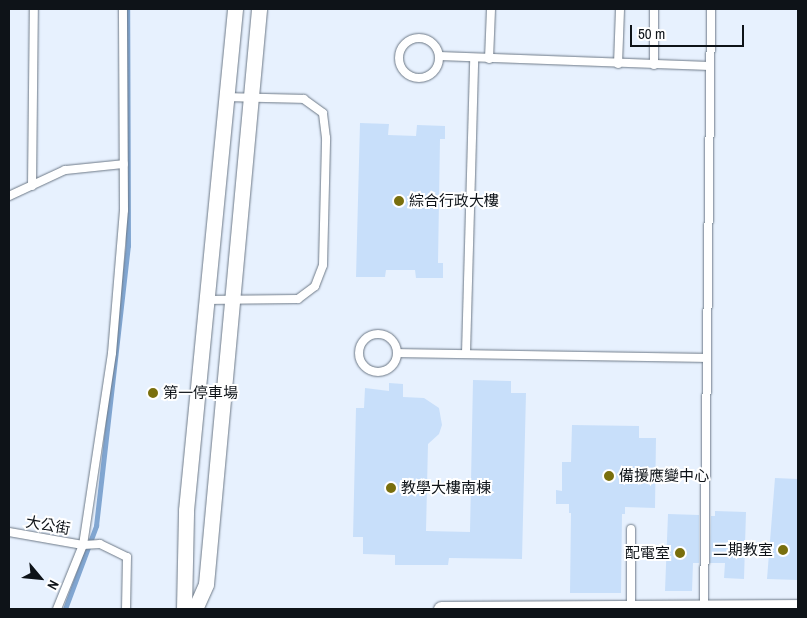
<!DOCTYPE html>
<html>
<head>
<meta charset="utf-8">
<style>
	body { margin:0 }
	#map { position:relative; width:807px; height:618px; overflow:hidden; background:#e7f1fe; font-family:"Archivo Narrow","Noto Sans TC",sans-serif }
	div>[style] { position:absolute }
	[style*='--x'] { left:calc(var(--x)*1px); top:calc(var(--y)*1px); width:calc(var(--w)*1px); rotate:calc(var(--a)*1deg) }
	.stream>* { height:4.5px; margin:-2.25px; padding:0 2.25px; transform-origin:2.25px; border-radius:2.25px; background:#81a6d1 }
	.building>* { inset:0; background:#c8dffa }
	.roads { filter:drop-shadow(0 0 1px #6d7987) drop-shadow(0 0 1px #6d7987) }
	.lane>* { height:8px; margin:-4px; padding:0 4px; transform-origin:4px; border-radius:4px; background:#fff }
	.lane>.ring { margin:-4px; padding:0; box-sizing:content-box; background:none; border:8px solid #fff; border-radius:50% }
	.street>* { height:15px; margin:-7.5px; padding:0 7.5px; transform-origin:7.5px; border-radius:7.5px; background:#fff }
	.dots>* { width:14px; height:14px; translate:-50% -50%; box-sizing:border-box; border:2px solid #fff; border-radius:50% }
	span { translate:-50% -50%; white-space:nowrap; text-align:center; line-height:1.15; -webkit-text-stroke:4px #fff; paint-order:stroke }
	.poi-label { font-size:15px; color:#0e1318 }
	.left { translate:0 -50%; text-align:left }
	.right { translate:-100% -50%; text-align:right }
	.street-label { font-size:15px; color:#0e1318 }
	.frame { position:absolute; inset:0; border:10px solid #0e1318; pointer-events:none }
	.north { position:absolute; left:15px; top:553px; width:50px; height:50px; -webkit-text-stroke:4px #fff; paint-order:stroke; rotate:118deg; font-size:14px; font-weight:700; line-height:20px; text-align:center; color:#0e1318 }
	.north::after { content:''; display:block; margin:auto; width:18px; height:22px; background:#0e1318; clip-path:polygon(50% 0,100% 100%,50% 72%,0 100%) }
	.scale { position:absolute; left:630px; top:25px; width:114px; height:22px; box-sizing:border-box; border:2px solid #0e1318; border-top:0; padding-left:6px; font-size:15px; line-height:18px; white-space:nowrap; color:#0e1318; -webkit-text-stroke:4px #fff; paint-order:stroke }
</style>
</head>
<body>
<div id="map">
	<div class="stream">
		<div style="--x:65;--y:609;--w:89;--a:-69.5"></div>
		<div style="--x:96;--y:526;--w:282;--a:-83.5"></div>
		<div style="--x:128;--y:246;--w:237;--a:-90.2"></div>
	</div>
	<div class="building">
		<div style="clip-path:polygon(360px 123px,389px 124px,388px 135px,416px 136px,417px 125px,445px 126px,445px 139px,440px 139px,438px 263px,443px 263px,443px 278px,416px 278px,415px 270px,386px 270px,385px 277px,356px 277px)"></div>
		<div style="clip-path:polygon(473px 380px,511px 381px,511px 393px,526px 393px,522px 559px,449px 558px,448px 565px,395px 565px,395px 555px,363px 554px,363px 537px,353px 537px,356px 408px,364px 408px,365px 388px,389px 391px,389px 383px,403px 384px,403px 397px,424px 398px,439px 408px,442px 425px,439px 434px,428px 444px,426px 531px,470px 532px)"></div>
		<div style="clip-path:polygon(572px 425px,639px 426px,639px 438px,656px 438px,655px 508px,625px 507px,625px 514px,622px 514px,621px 593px,570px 593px,571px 513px,569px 513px,569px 504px,556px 504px,556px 490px,562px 491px,562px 462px,571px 462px)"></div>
		<div style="clip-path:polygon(775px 478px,798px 479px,798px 580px,767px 579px)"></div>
		<div style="clip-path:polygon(715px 511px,746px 512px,744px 579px,724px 578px,725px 563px,710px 563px,711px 516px,715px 516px)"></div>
		<div style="clip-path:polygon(668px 514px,699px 515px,699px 563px,693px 563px,692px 591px,665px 591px)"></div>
	</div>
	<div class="roads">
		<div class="lane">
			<div style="--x:654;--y:9;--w:56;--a:90"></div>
			<div class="ring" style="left:399px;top:38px;width:32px;height:32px"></div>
			<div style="--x:439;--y:56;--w:271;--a:2.1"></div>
			<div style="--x:489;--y:59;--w:50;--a:-87.7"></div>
			<div style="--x:618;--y:64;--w:55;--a:-87.9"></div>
			<div style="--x:32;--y:186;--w:177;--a:-89.4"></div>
			<div style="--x:9;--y:196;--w:62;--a:-24.9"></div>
			<div style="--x:65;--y:170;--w:59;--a:-5.8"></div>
			<div style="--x:205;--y:300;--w:93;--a:-0.6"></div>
			<div style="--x:298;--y:299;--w:21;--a:-37"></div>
			<div style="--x:315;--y:286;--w:22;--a:-69"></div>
			<div style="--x:323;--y:265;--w:127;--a:-88.6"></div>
			<div style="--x:326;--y:138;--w:25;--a:-97"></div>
			<div style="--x:323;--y:113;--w:24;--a:-144"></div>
			<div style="--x:304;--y:99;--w:77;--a:-178.5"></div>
			<div class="ring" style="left:359px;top:334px;width:30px;height:30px"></div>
			<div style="--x:397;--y:353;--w:309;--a:0.9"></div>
			<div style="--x:466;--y:353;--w:294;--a:-88.4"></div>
			<div style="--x:9;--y:532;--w:75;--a:10"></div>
			<div style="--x:83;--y:545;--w:17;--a:-3"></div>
			<div style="--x:100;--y:544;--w:30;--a:26"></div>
			<div style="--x:127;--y:557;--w:52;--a:91.1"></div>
			<div style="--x:57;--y:609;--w:69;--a:-67.9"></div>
			<div style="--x:83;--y:545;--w:194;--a:-81.4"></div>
			<div style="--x:112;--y:353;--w:144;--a:-85.2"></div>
			<div style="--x:124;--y:210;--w:201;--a:-90.3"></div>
			<div style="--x:631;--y:609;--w:80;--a:-90"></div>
			<div style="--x:704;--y:609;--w:600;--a:-89.33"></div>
		</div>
		<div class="street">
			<div style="--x:184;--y:609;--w:99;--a:-88.8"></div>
			<div style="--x:186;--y:510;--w:503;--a:-84.41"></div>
			<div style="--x:195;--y:609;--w:27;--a:-66"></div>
			<div style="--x:206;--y:584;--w:577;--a:-84.73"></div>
			<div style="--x:441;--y:609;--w:357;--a:-0.3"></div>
		</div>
	</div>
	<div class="dots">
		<div style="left:399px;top:201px;background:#796f0d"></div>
		<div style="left:153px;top:393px;background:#796f0d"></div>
		<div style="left:609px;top:476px;background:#796f0d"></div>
		<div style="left:391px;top:488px;background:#796f0d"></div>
		<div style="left:783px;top:550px;background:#796f0d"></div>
		<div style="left:680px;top:553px;background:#796f0d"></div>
	</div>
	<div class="poi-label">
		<span class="left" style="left:409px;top:201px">綜合行政大樓</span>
		<span class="left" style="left:163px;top:393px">第一停車場</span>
		<span class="left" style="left:619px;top:476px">備援應變中心</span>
		<span class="left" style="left:401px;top:488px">教學大樓南棟</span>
		<span class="right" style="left:773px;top:550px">二期教室</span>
		<span class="right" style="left:670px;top:553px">配電室</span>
	</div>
	<div class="street-label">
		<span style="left:48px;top:525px;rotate:10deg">大公街</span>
	</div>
	<div class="frame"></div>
	<div class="north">N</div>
	<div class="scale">50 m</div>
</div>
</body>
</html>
